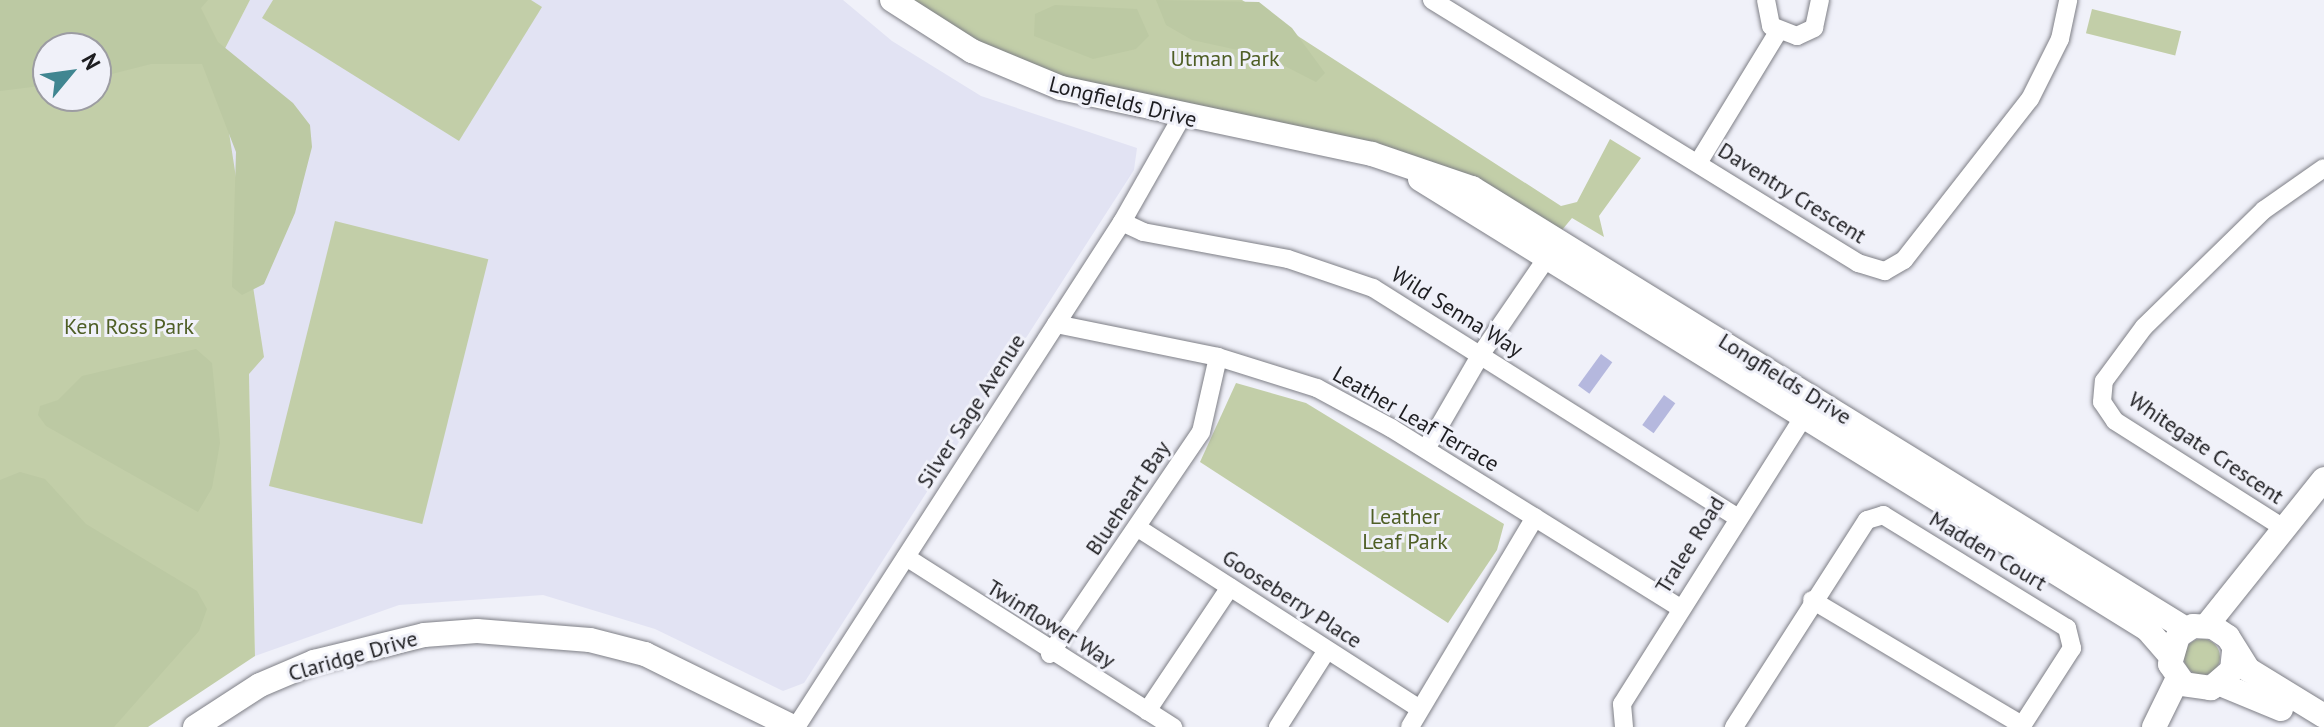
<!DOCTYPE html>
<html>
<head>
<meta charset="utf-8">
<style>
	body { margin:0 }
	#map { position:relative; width:2324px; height:727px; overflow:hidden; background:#f0f1f9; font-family:"PT Sans",sans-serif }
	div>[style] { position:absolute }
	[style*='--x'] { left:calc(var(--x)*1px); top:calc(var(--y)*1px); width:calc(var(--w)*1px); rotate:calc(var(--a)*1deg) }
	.built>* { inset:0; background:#e2e3f3 }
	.green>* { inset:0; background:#c2cea8; transform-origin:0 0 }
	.round { border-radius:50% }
	.forest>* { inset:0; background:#bcc9a3 }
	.building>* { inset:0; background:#b5b8de; transform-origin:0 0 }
	.roads { filter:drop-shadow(0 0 2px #7e7f86) drop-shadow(0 0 2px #7e7f86) }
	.minor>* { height:18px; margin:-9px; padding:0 9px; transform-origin:9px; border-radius:9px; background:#fff }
	.tertiary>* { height:24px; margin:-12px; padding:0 12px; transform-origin:12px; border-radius:12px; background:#fff }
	span { translate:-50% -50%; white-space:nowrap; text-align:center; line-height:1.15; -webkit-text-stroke:6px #f0f1f9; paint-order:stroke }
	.park-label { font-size:22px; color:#4f5f26 }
	.street-label { font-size:22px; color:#1d1d20 }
	.north { position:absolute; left:32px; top:32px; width:80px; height:80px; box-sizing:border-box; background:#f0f1f9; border:2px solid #9c9ca2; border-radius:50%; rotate:61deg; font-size:22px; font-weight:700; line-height:32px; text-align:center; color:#1d1d20 }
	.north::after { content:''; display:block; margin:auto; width:28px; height:36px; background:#408691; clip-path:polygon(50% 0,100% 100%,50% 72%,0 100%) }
</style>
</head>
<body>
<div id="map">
	<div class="built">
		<div style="clip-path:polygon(250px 0,843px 0,892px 41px,981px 96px,1137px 148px,1134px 170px,804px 683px,783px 691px,655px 629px,543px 595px,399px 605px,255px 656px,249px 374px,0 111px,96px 96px,217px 62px)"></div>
	</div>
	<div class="green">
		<div style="clip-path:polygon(evenodd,0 0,250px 0,218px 62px,264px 357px,249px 374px,255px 656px,148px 727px,0 727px,0 0,48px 48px,96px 48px,96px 96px,48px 96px,48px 48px)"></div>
		<div style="clip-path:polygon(273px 0,531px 0,542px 7px,459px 141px,262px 18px)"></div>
		<div style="clip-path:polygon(911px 0,1242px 0,1561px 206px,1577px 202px,1610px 139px,1641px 158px,1599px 216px,1604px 237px,1572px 218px,1562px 230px,1475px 179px,1100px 91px,984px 47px)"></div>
		<div style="left:2092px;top:9px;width:92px;height:25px;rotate:14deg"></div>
		<div style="left:335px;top:221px;width:158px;height:273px;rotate:14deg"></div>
		<div style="clip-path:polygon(1236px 383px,1306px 403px,1504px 524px,1497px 550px,1448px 623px,1200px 462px)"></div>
		<div class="round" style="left:2184px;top:639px;width:36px;height:36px"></div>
	</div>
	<div class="forest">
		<div style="clip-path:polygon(0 0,208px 0,201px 8px,218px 42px,293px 103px,310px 125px,312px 147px,295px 213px,264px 284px,242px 295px,232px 287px,236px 152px,202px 64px,151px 64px,96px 78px,96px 48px,48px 48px,48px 85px,0 91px)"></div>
		<div style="clip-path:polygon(1156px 0,1259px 2px,1292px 28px,1325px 73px,1316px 82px,1265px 56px,1192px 40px,1166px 25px)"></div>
		<div style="clip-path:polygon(1055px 5px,1137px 9px,1149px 36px,1136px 49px,1093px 59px,1034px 36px,1035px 14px)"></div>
		<div style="clip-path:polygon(196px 349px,212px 363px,220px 443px,212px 488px,198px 512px,46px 426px,38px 415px,40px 406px,58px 400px,82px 376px)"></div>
		<div style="clip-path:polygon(20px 472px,45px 479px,86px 524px,197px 591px,207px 609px,199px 631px,114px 727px,0 727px,0 480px)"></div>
	</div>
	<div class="building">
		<div style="left:1601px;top:354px;width:14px;height:39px;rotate:36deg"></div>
		<div style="left:1664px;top:395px;width:14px;height:37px;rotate:36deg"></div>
	</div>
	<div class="roads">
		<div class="minor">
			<div style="--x:1432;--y:0;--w:501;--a:31.69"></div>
			<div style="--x:1858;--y:263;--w:28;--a:17"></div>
			<div style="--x:1885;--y:271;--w:22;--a:-30"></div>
			<div style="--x:1904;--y:260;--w:204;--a:-52"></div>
			<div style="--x:2030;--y:99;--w:67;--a:-63.4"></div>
			<div style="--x:2060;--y:39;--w:40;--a:-78"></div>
			<div style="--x:1766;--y:0;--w:26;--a:79"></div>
			<div style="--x:1771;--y:26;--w:28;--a:21"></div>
			<div style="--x:1797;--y:36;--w:19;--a:-25"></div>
			<div style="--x:1814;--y:28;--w:29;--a:-78"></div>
			<div style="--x:1698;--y:163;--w:153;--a:-58.6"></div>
			<div style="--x:1122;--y:222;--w:23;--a:25"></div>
			<div style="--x:1143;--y:232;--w:147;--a:10.5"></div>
			<div style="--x:1288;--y:259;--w:90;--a:18.8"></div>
			<div style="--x:1373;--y:288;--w:428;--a:32.2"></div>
			<div style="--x:1056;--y:324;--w:165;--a:11.5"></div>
			<div style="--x:1218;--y:357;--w:104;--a:17.4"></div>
			<div style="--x:1317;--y:388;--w:84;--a:28.4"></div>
			<div style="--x:1391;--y:428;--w:339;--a:31.9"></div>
			<div style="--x:1426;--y:449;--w:110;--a:-59.9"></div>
			<div style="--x:1481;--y:354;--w:127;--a:-55.6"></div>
			<div style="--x:2282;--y:527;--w:198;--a:-147.6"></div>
			<div style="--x:2115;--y:421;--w:23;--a:-124"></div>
			<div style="--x:2102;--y:402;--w:21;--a:-85"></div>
			<div style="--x:2104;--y:381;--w:67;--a:-53.5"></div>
			<div style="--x:2144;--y:327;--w:168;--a:-44.3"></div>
			<div style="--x:2264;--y:210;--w:73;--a:-35"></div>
			<div style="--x:1138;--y:528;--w:335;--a:32.7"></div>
			<div style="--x:906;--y:557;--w:317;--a:32.5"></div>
			<div style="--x:1812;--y:600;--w:244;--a:30.8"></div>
			<div style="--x:1050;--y:654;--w:268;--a:-55.8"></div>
			<div style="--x:1201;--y:432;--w:77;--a:-77.2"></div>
			<div style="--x:1147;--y:711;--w:149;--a:-56.2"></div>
			<div style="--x:796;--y:727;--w:601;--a:-57.16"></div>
			<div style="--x:1122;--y:222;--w:120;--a:-60.4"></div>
			<div style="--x:1278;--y:727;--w:91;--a:-57.5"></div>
			<div style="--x:1410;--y:727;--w:244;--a:-59.2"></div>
			<div style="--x:1624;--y:727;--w:23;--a:-95"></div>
			<div style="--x:1622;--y:704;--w:350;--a:-57.7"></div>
			<div style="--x:1734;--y:727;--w:246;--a:-57.3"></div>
			<div style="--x:1867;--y:520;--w:17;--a:-17"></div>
			<div style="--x:1883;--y:515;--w:216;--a:31.6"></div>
			<div style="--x:2067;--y:628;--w:21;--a:76"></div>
			<div style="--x:2072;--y:648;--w:94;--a:122.8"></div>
		</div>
		<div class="tertiary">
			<div style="--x:892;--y:0;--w:95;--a:32.5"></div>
			<div style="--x:972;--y:51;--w:96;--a:22.6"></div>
			<div style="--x:1061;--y:88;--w:318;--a:12"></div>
			<div style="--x:1372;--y:154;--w:106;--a:18.8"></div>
			<div style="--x:1472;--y:188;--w:839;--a:31.7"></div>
			<div style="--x:1420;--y:179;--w:855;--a:31.76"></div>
			<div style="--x:2147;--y:629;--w:35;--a:49"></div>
			<div style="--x:2207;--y:625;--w:187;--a:-51.3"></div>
			<div style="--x:2234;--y:651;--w:19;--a:96"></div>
			<div style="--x:2232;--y:670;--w:28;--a:139"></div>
			<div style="--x:2211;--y:688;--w:27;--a:-172"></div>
			<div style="--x:2184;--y:684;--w:24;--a:-125"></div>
			<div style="--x:2170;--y:664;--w:29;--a:-74"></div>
			<div style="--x:2178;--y:636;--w:18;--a:-34"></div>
			<div style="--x:2193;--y:626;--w:20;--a:3"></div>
			<div style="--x:2213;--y:627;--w:18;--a:34"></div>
			<div style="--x:2228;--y:637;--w:39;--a:58"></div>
			<div style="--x:2249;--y:670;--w:88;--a:31.5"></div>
			<div style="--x:2220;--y:684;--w:66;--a:22.3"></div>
			<div style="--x:195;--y:727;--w:77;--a:-32.9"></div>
			<div style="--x:260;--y:685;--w:59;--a:-23.1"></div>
			<div style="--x:314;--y:662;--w:113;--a:-13.8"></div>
			<div style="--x:424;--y:635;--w:53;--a:-4.3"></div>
			<div style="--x:477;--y:631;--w:113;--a:4.6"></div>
			<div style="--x:590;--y:640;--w:57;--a:14.3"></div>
			<div style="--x:645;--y:654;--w:165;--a:26.3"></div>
			<div style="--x:2154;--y:727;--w:55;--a:-63.9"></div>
		</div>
	</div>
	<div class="park-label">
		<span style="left:1225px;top:59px">Utman Park</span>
		<span style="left:129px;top:327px">Ken Ross Park</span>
		<span style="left:1405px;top:529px">Leather<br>Leaf Park</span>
	</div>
	<div class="street-label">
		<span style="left:1123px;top:102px;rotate:14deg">Longfields Drive</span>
		<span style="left:1792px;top:193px;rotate:32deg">Daventry Crescent</span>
		<span style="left:1457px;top:312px;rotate:32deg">Wild Senna Way</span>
		<span style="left:1785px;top:379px;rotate:32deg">Longfields Drive</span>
		<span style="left:971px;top:411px;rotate:-57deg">Silver Sage Avenue</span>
		<span style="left:1416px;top:419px;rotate:30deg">Leather Leaf Terrace</span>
		<span style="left:2206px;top:448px;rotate:34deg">Whitegate Crescent</span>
		<span style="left:1128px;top:498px;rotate:-56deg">Blueheart Bay</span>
		<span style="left:1690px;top:545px;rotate:-58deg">Tralee Road</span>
		<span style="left:1988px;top:551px;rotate:31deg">Madden Court</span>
		<span style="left:1292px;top:599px;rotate:33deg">Gooseberry Place</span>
		<span style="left:1051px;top:624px;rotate:32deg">Twinflower Way</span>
		<span style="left:353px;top:656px;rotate:-16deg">Claridge Drive</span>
	</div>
	<div class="north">N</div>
</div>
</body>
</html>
